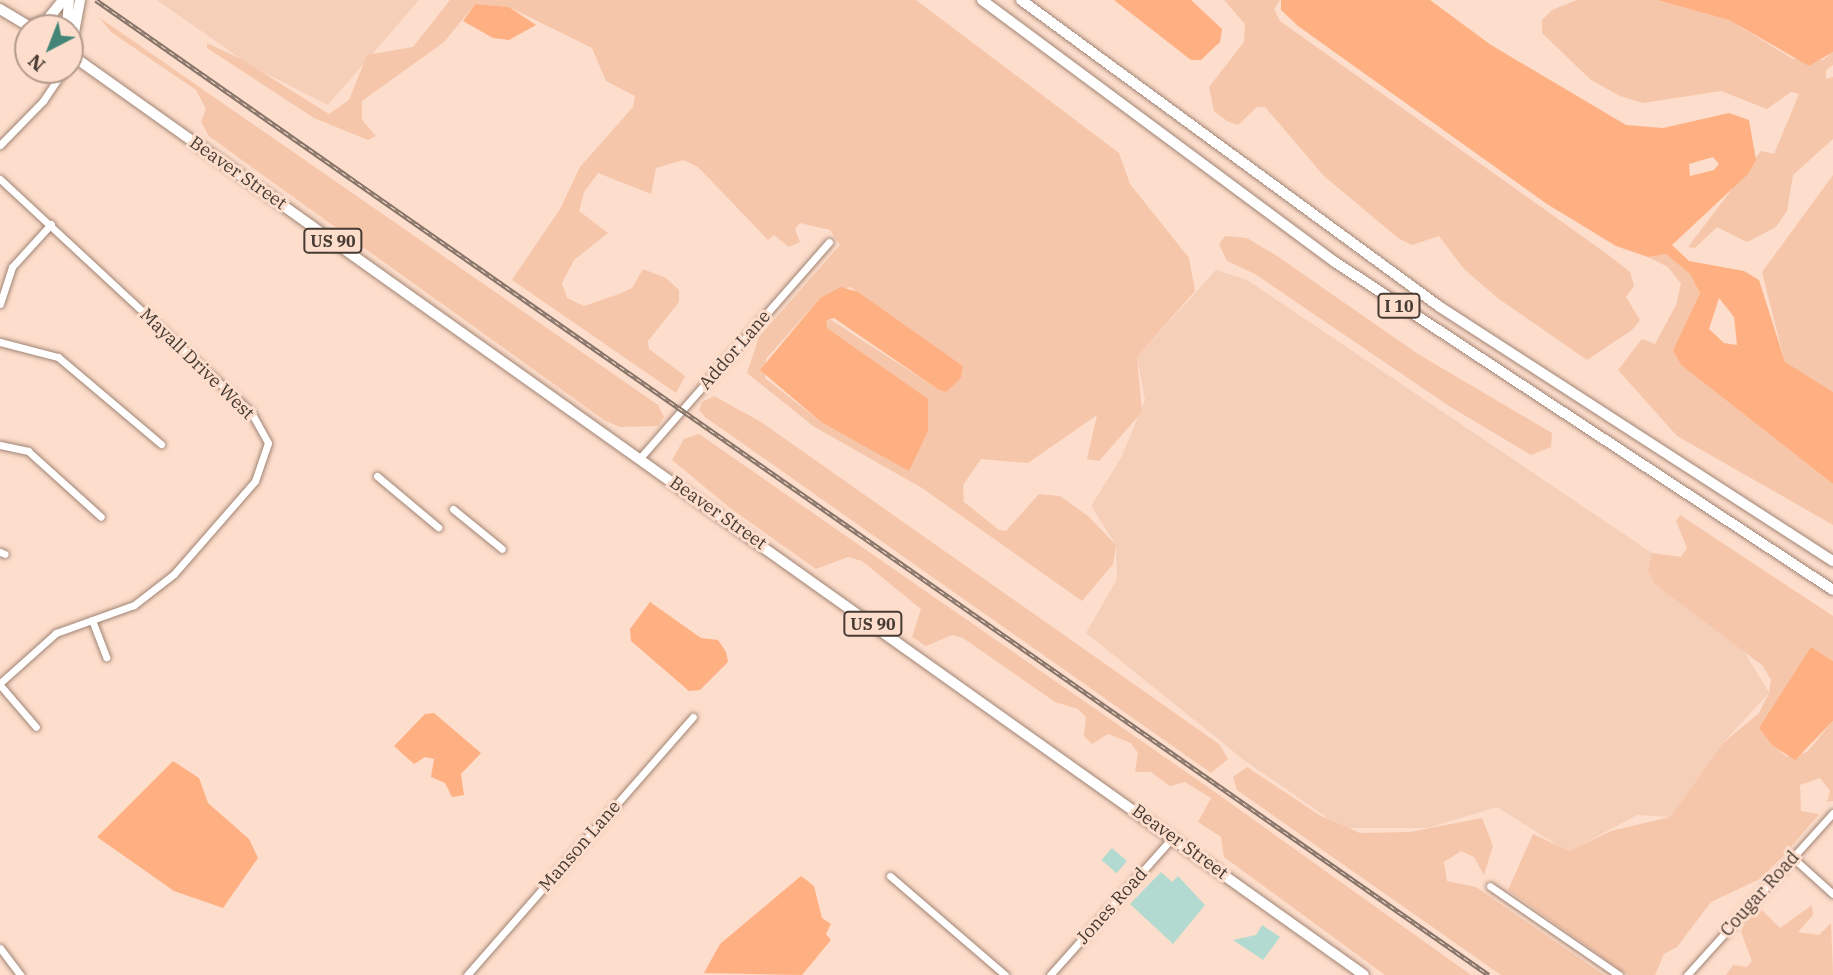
<!DOCTYPE html>
<html>
<head>
<meta charset="utf-8">
<style>
	body { margin:0 }
	#map { position:relative; width:1833px; height:975px; overflow:hidden; background:#fdddcb; font-family:"IBM Plex Serif",serif }
	div>[style] { position:absolute }
	[style*='--x'] { left:calc(var(--x)*1px); top:calc(var(--y)*1px); width:calc(var(--w)*1px); rotate:calc(var(--a)*1deg) }
	.built>* { inset:0; background:#f6cfb9 }
	.green>* { inset:0; background:#f6c6aa }
	.water>* { inset:0; background:#feb082 }
	.building>* { inset:0; background:#b3dad0; transform-origin:0 0 }
	.roads { filter:drop-shadow(0 0 2px #a18474) drop-shadow(0 0 2px #a18474) }
	.minor>* { height:7px; margin:-3.5px; padding:0 3.5px; transform-origin:3.5px; border-radius:3.5px; background:#fff }
	.major>* { height:10px; margin:-5px; padding:0 5px; transform-origin:5px; border-radius:5px; background:#fff }
	.highway>* { height:10px; margin:-5px; padding:0 5px; transform-origin:5px; border-radius:5px; background:#fff }
	.rail>* { height:4.5px; margin-top:-2.25px; transform-origin:0; background:repeating-linear-gradient(90deg,#fdddcb 0 5px,#877469 0 10px); box-sizing:border-box; border-block:2px solid #877469 }
	span { translate:-50% -50%; white-space:nowrap; text-align:center; line-height:1.15; -webkit-text-stroke:6px #fdddcb; paint-order:stroke }
	.shield-label span { padding:2px 5px; background:#fdddcb; border:2px solid; border-radius:5px; -webkit-text-stroke-width:0 }
	.shield-label { font-size:16px; color:#463a33; font-weight:700 }
	.street-label { font-size:18px; color:#463a33 }
	.north { position:absolute; left:14px; top:14px; width:70px; height:70px; box-sizing:border-box; background:#fdddcb; border:2px solid #b49c8e; border-radius:50%; rotate:222deg; font-size:19px; font-weight:700; line-height:28px; text-align:center; color:#463a33 }
	.north::after { content:''; display:block; margin:auto; width:24px; height:32px; background:#428577; clip-path:polygon(50% 0,100% 100%,50% 72%,0 100%) }
</style>
</head>
<body>
<div id="map">
	<div class="built">
		<div style="clip-path:polygon(157px 0,419px 0,328px 105px,251px 66px)"></div>
		<div style="clip-path:polygon(1216px 270px,1247px 280px,1652px 553px,1655px 584px,1741px 646px,1769px 693px,1723px 743px,1670px 817px,1637px 815px,1568px 852px,1497px 807px,1428px 828px,1342px 828px,1244px 760px,1086px 633px,1117px 579px,1116px 545px,1091px 506px,1121px 458px,1145px 400px,1137px 357px)"></div>
	</div>
	<div class="green">
		<div style="clip-path:polygon(evenodd,450px 0,916px 0,1119px 153px,1130px 184px,1189px 258px,1195px 291px,1137px 357px,1142px 412px,1099px 461px,1087px 459px,1097px 415px,1028px 463px,981px 459px,963px 485px,964px 502px,999px 530px,1006px 531px,1039px 494px,1060px 496px,1088px 516px,1116px 545px,1113px 564px,1082px 601px,922px 488px,813px 426px,747px 373px,759px 337px,840px 245px,830px 230px,800px 223px,795px 229px,800px 242px,789px 247px,774px 235px,768px 240px,698px 167px,683px 160px,656px 168px,651px 194px,598px 173px,584px 192px,579px 211px,608px 233px,574px 260px,562px 283px,567px 298px,584px 306px,619px 294px,632px 288px,643px 269px,666px 278px,679px 290px,679px 302px,648px 341px,649px 349px,685px 376px,676px 393px,512px 280px,560px 209px,580px 167px,633px 107px,635px 96px,606px 81px,592px 48px,509px 7px,475px 4px,444px 42px,362px 101px,362px 120px,376px 136px,368px 140px,314px 118px,207px 48px,207px 43px,243px 60px,329px 114px,349px 100px,367px 55px,413px 47px,450px 0,850px 287px,963px 366px,961px 378px,946px 391px,939px 390px,828px 318px,827px 328px,928px 400px,928px 426px,909px 470px,821px 422px,765px 378px,766px 359px,820px 298px,850px 287px)"></div>
		<div style="clip-path:polygon(1224px 0,1280px 0,1274px 9px,1280px 21px,1607px 254px,1630px 272px,1634px 286px,1626px 297px,1640px 320px,1632px 330px,1587px 360px,1499px 299px,1464px 269px,1439px 236px,1412px 245px,1398px 238px,1324px 176px,1265px 107px,1257px 107px,1238px 125px,1227px 121px,1214px 111px,1209px 87px,1244px 42px,1245px 24px)"></div>
		<div style="clip-path:polygon(1577px 0,1657px 0,1729px 20px,1793px 59px,1823px 60px,1833px 52px,1833px 65px,1826px 70px,1826px 79px,1833px 77px,1833px 139px,1793px 175px,1787px 211px,1776px 227px,1747px 242px,1717px 227px,1695px 248px,1688px 247px,1761px 151px,1774px 154px,1799px 94px,1791px 92px,1767px 109px,1721px 91px,1643px 103px,1620px 96px,1591px 80px,1542px 33px,1542px 20px,1552px 10px)"></div>
		<div style="clip-path:polygon(100px 18px,658px 405px,664px 417px,658px 426px,620px 427px,604px 420px,250px 166px,209px 136px,201px 122px,206px 109px,196px 90px,111px 32px)"></div>
		<div style="clip-path:polygon(1833px 175px,1833px 392px,1785px 363px,1762px 272px)"></div>
		<div style="clip-path:polygon(1225px 236px,1247px 238px,1277px 256px,1418px 354px,1552px 433px,1551px 447px,1531px 455px,1449px 406px,1255px 274px,1227px 261px,1219px 244px)"></div>
		<div style="clip-path:polygon(1666px 254px,1689px 272px,1700px 293px,1673px 350px,1681px 365px,1833px 484px,1833px 525px,1677px 436px,1618px 370px,1642px 339px,1655px 344px,1676px 305px,1681px 284px,1668px 267px,1648px 257px)"></div>
		<div style="clip-path:polygon(714px 396px,761px 422px,1219px 744px,1228px 759px,1211px 773px,705px 417px,699px 410px,702px 402px)"></div>
		<div style="clip-path:polygon(699px 434px,1205px 785px,1471px 975px,1385px 975px,1224px 857px,1221px 837px,1198px 822px,1211px 798px,1185px 782px,1170px 786px,1151px 772px,1135px 772px,1138px 753px,1131px 743px,1108px 734px,1092px 744px,1084px 736px,1086px 717px,1078px 709px,1055px 702px,963px 638px,952px 635px,926px 646px,912px 637px,921px 609px,862px 561px,848px 557px,816px 569px,730px 508px,672px 460px,684px 439px)"></div>
		<div style="clip-path:polygon(1680px 515px,1833px 616px,1833px 661px,1811px 647px,1773px 746px,1787px 757px,1807px 752px,1833px 721px,1833px 801px,1827px 802px,1830px 791px,1820px 778px,1800px 785px,1801px 811px,1819px 814px,1785px 854px,1760px 879px,1711px 902px,1677px 947px,1664px 954px,1655px 975px,1628px 975px,1508px 890px,1533px 834px,1569px 851px,1611px 831px,1670px 817px,1723px 743px,1759px 713px,1769px 693px,1771px 680px,1763px 666px,1655px 584px,1648px 571px,1652px 553px,1681px 557px,1687px 548px,1676px 521px)"></div>
		<div style="clip-path:polygon(1247px 767px,1319px 815px,1360px 833px,1410px 832px,1482px 818px,1493px 846px,1484px 875px,1474px 857px,1461px 851px,1444px 862px,1447px 881px,1476px 887px,1604px 975px,1501px 975px,1237px 790px,1233px 777px)"></div>
		<div style="clip-path:polygon(1812px 905px,1813px 915px,1798px 932px,1819px 935px,1831px 923px,1833px 975px,1726px 975px,1733px 965px,1747px 967px,1752px 961px,1741px 932px,1749px 915px,1761px 909px,1780px 928px)"></div>
	</div>
	<div class="water">
		<div style="clip-path:polygon(1114px 0,1191px 0,1222px 29px,1220px 42px,1201px 60px,1191px 60px)"></div>
		<div style="clip-path:polygon(evenodd,1281px 0,1430px 0,1491px 45px,1626px 125px,1663px 128px,1729px 113px,1749px 120px,1756px 160px,1748px 174px,1672px 245px,1689px 261px,1744px 271px,1759px 280px,1785px 362px,1833px 392px,1833px 484px,1681px 365px,1673px 350px,1700px 293px,1690px 274px,1666px 254px,1648px 257px,1616px 246px,1547px 204px,1298px 26px,1281px 10px,1281px 0,1713px 157px,1719px 164px,1714px 170px,1690px 176px,1689px 164px,1713px 157px,1281px 0,1719px 298px,1734px 317px,1737px 345px,1724px 343px,1709px 329px,1719px 298px)"></div>
		<div style="clip-path:polygon(1657px 0,1833px 0,1833px 52px,1809px 66px,1729px 20px)"></div>
		<div style="clip-path:polygon(475px 4px,509px 7px,536px 25px,509px 40px,493px 38px,463px 21px)"></div>
		<div style="clip-path:polygon(841px 287px,858px 292px,963px 366px,961px 378px,946px 392px,939px 390px,834px 318px,827px 320px,827px 328px,928px 399px,928px 431px,909px 471px,821px 422px,760px 370px,820px 298px)"></div>
		<div style="clip-path:polygon(650px 602px,701px 638px,718px 640px,726px 652px,728px 662px,700px 690px,689px 691px,631px 641px,630px 629px)"></div>
		<div style="clip-path:polygon(1811px 647px,1833px 661px,1833px 721px,1795px 760px,1773px 746px,1759px 728px)"></div>
		<div style="clip-path:polygon(434px 713px,481px 753px,461px 774px,464px 795px,452px 797px,445px 783px,431px 777px,434px 759px,425px 757px,414px 764px,394px 746px,425px 714px)"></div>
		<div style="clip-path:polygon(173px 761px,199px 778px,208px 803px,249px 839px,258px 858px,223px 908px,174px 891px,97px 837px)"></div>
		<div style="clip-path:polygon(801px 876px,814px 886px,822px 918px,831px 924px,826px 934px,831px 940px,802px 975px,704px 973px,720px 944px)"></div>
	</div>
	<div class="building">
		<div style="left:1112px;top:848px;width:20px;height:16px;rotate:41deg"></div>
		<div style="clip-path:polygon(1161px 872px,1172px 882px,1178px 876px,1205px 905px,1173px 944px,1130px 904px)"></div>
		<div style="clip-path:polygon(1262px 925px,1280px 937px,1263px 960px,1233px 940px,1256px 935px)"></div>
	</div>
	<div class="roads">
		<div class="minor">
			<div style="--x:0;--y:145;--w:62;--a:-45.7"></div>
			<div style="--x:43;--y:101;--w:37;--a:-56"></div>
			<div style="--x:0;--y:179;--w:342;--a:42.9"></div>
			<div style="--x:251;--y:412;--w:35;--a:61"></div>
			<div style="--x:268;--y:443;--w:40;--a:108.9"></div>
			<div style="--x:255;--y:481;--w:123;--a:131.1"></div>
			<div style="--x:174;--y:574;--w:51;--a:142.2"></div>
			<div style="--x:134;--y:605;--w:83;--a:160.3"></div>
			<div style="--x:56;--y:633;--w:75;--a:138.2"></div>
			<div style="--x:0;--y:304;--w:39;--a:-72"></div>
			<div style="--x:12;--y:267;--w:58;--a:-47.8"></div>
			<div style="--x:0;--y:342;--w:60;--a:14.5"></div>
			<div style="--x:58;--y:357;--w:135;--a:40.2"></div>
			<div style="--x:0;--y:445;--w:29;--a:12"></div>
			<div style="--x:28;--y:451;--w:98;--a:42.1"></div>
			<div style="--x:640;--y:458;--w:287;--a:-48.8"></div>
			<div style="--x:377;--y:476;--w:80;--a:39.9"></div>
			<div style="--x:453;--y:509;--w:63;--a:39.2"></div>
			<div style="--x:0;--y:552;--w:5;--a:22"></div>
			<div style="--x:92;--y:620;--w:40;--a:69"></div>
			<div style="--x:0;--y:685;--w:55;--a:49.4"></div>
			<div style="--x:1792;--y:857;--w:55;--a:42.1"></div>
			<div style="--x:890;--y:876;--w:152;--a:40.7"></div>
			<div style="--x:1490;--y:886;--w:157;--a:34.6"></div>
			<div style="--x:0;--y:948;--w:34;--a:53"></div>
			<div style="--x:467;--y:975;--w:343;--a:-48.8"></div>
			<div style="--x:1050;--y:975;--w:185;--a:-48.3"></div>
			<div style="--x:1687;--y:975;--w:218;--a:-48"></div>
		</div>
		<div class="major">
			<div style="--x:0;--y:9;--w:37;--a:31"></div>
			<div style="--x:29;--y:26;--w:19;--a:-18"></div>
			<div style="--x:47;--y:20;--w:26;--a:-51"></div>
			<div style="--x:67;--y:28;--w:28;--a:-86"></div>
			<div style="--x:70;--y:54;--w:1588;--a:35.44"></div>
			<div style="--x:70;--y:54;--w:55;--a:-79.5"></div>
		</div>
		<div class="highway">
			<div style="--x:982;--y:0;--w:440;--a:36.6"></div>
			<div style="--x:1335;--y:262;--w:596;--a:33.37"></div>
			<div style="--x:1021;--y:0;--w:519;--a:36.23"></div>
			<div style="--x:1440;--y:307;--w:468;--a:32.9"></div>
		</div>
	</div>
	<div class="rail">
		<div style="--x:96;--y:0;--w:1700;--a:34.99"></div>
	</div>
	<div class="shield-label">
		<span style="left:333px;top:241px">US 90</span>
		<span style="left:1399px;top:306px">I 10</span>
		<span style="left:873px;top:624px">US 90</span>
	</div>
	<div class="street-label">
		<span style="left:238px;top:173px;rotate:35deg">Beaver Street</span>
		<span style="left:735px;top:350px;rotate:-49deg">Addor Lane</span>
		<span style="left:197px;top:364px;rotate:44deg">Mayall Drive West</span>
		<span style="left:718px;top:513px;rotate:35deg">Beaver Street</span>
		<span style="left:1180px;top:842px;rotate:36deg">Beaver Street</span>
		<span style="left:580px;top:846px;rotate:-49deg">Manson Lane</span>
		<span style="left:1760px;top:894px;rotate:-48deg">Cougar Road</span>
		<span style="left:1112px;top:906px;rotate:-48deg">Jones Road</span>
	</div>
	<div class="north">N</div>
</div>
</body>
</html>
